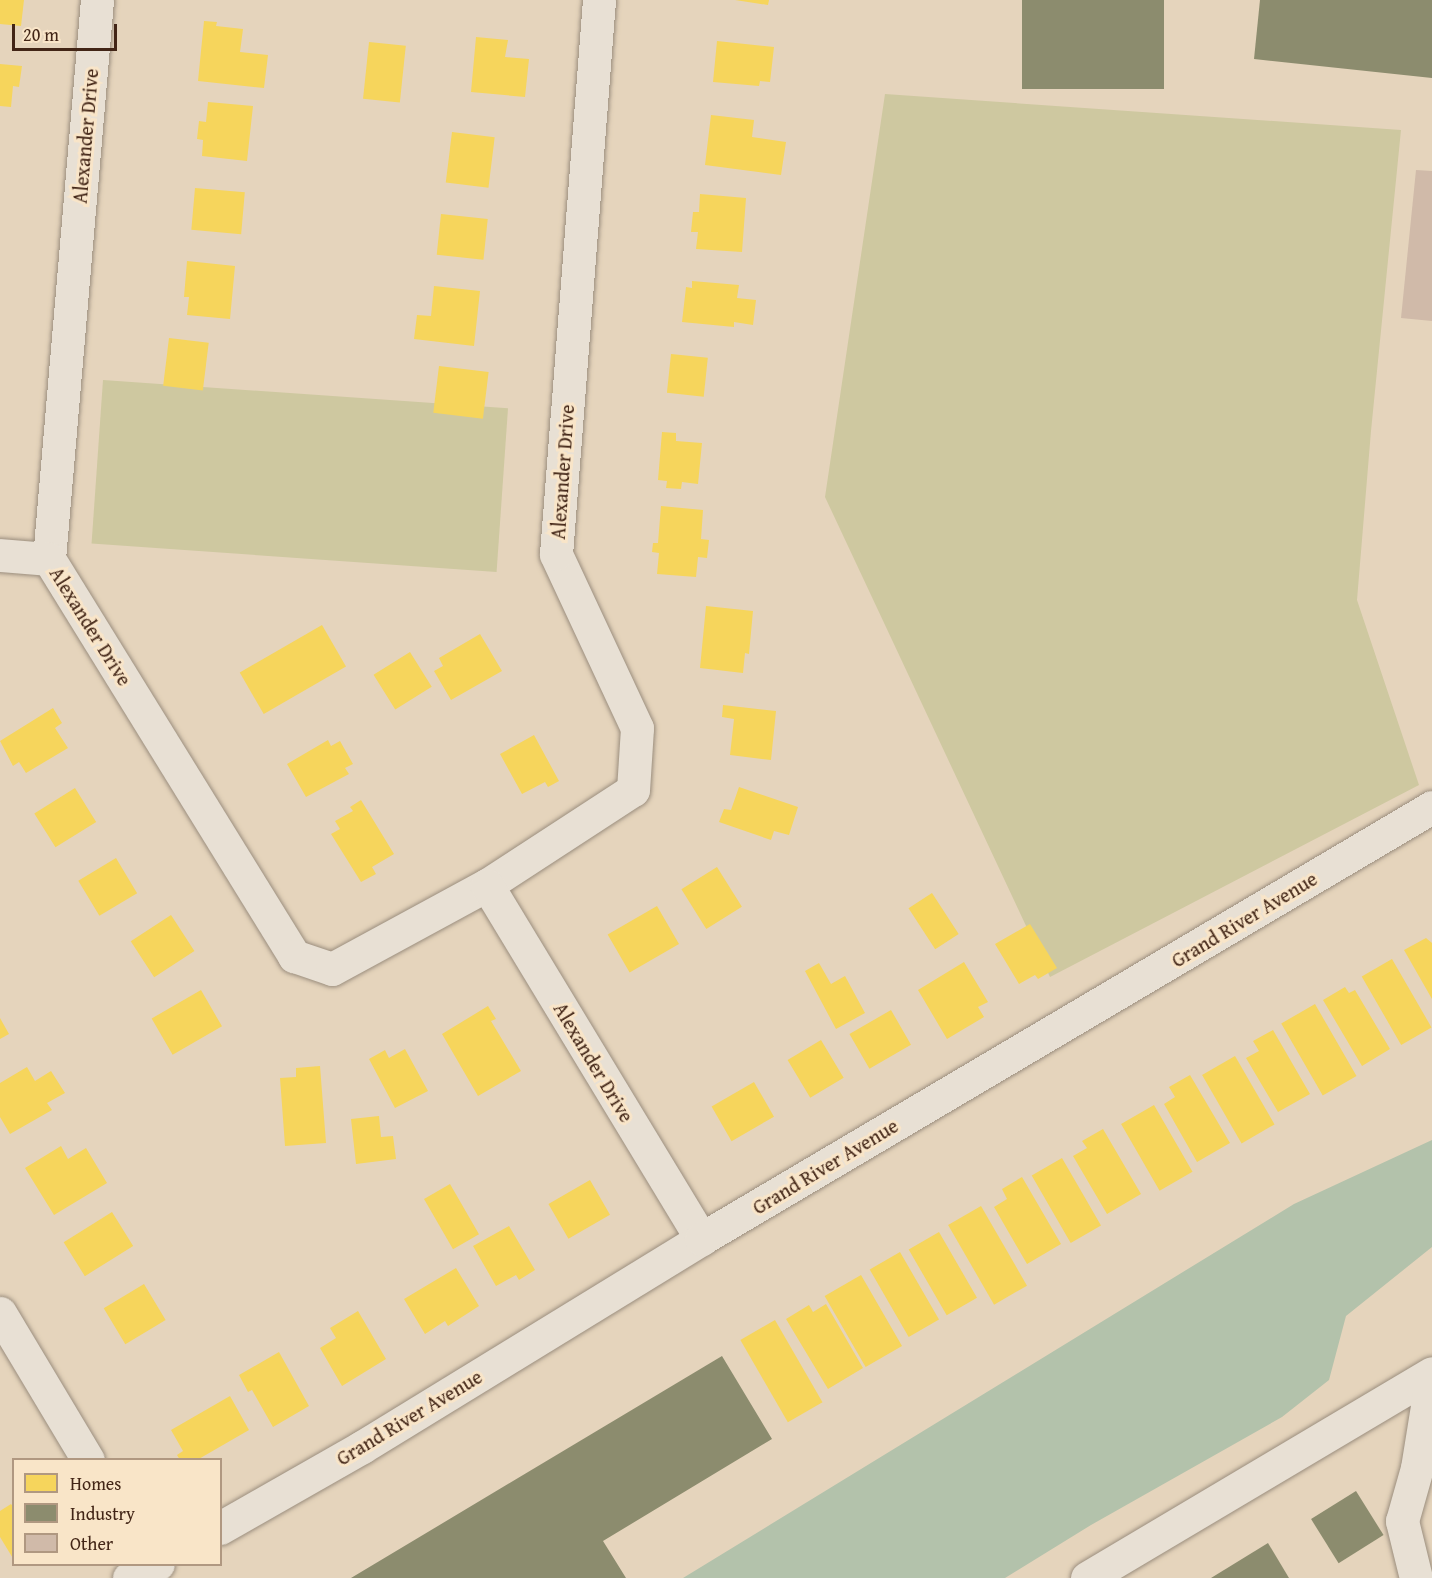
<!DOCTYPE html>
<html>
<head>
<meta charset="utf-8">
<style>
	body { margin:0 }
	#map { position:relative; width:1432px; height:1578px; overflow:hidden; background:#e5d4bc; font-family:"Gentium Book Plus",serif }
	div>[style] { position:absolute }
	[style*='--x'] { left:calc(var(--x)*1px); top:calc(var(--y)*1px); width:calc(var(--w)*1px); rotate:calc(var(--a)*1deg) }
	.green>* { inset:0; background:#cec8a0; transform-origin:0 0 }
	.water>* { inset:0; background:#b3c2ab }
	.homes>* { inset:0; background:#f6d55c; transform-origin:0 0 }
	.industry>* { inset:0; background:#8c8c6e; transform-origin:0 0 }
	.building>* { inset:0; background:#d0baa9 }
	.roads { filter:drop-shadow(0 0 2px #9b8e7e) drop-shadow(0 0 2px #9b8e7e) }
	.minor>* { height:33px; margin:-16.5px; padding:0 16.5px; transform-origin:16.5px; border-radius:16.5px; background:#e8e0d4 }
	span { translate:-50% -50%; white-space:nowrap; text-align:center; line-height:1.15; -webkit-text-stroke:6px #f9e5c8; paint-order:stroke }
	.street-label { font-size:20px; color:#422516 }
	.legend { position:absolute; left:12px; top:1458px; width:210px; height:108px; box-sizing:border-box; background:#f9e5c8; border:2px solid #b09881; margin:0; padding:8px 10px; list-style:none; font-size:18px; color:#422516 }
	.legend li { display:flex; align-items:center; gap:12px; height:30px }
	.legend b { width:30px; border:2px solid #b09881 }
	.scale { position:absolute; left:12px; top:24px; width:105px; height:27px; box-sizing:border-box; border:3px solid #422516; border-top:0; padding-left:8px; font-size:18px; line-height:21px; white-space:nowrap; color:#422516; -webkit-text-stroke:4px #f9e5c8; paint-order:stroke }
</style>
</head>
<body>
<div id="map">
	<div class="green">
		<div style="clip-path:polygon(885px 94px,1401px 130px,1371px 431px,1357px 600px,1419px 785px,1050px 977px,825px 497px)"></div>
		<div style="left:103px;top:380px;width:406px;height:164px;rotate:4deg"></div>
	</div>
	<div class="water">
		<div style="clip-path:polygon(1432px 1140px,1432px 1247px,1346px 1316px,1329px 1380px,1282px 1417px,1091px 1525px,1005px 1578px,683px 1578px,1294px 1204px)"></div>
	</div>
	<div class="homes">
		<div style="clip-path:polygon(0 0,24px 0,21px 26px,0 24px)"></div>
		<div style="clip-path:polygon(735px 0,769px 0,768px 5px)"></div>
		<div style="clip-path:polygon(204px 21px,217px 22px,216px 26px,243px 29px,240px 52px,268px 55px,264px 88px,198px 81px)"></div>
		<div style="clip-path:polygon(476px 37px,508px 40px,505px 57px,529px 59px,525px 97px,471px 92px)"></div>
		<div style="clip-path:polygon(717px 41px,774px 47px,770px 82px,760px 81px,759px 86px,713px 82px)"></div>
		<div style="left:369px;top:42px;width:37px;height:57px;rotate:6deg"></div>
		<div style="clip-path:polygon(0 64px,22px 66px,19px 87px,13px 86px,11px 107px,0 106px)"></div>
		<div style="clip-path:polygon(208px 102px,253px 106px,247px 161px,202px 156px,203px 140px,197px 139px,199px 121px,206px 122px)"></div>
		<div style="clip-path:polygon(711px 115px,754px 120px,752px 137px,786px 142px,781px 175px,705px 165px)"></div>
		<div style="left:452px;top:132px;width:43px;height:51px;rotate:7deg"></div>
		<div style="left:195px;top:188px;width:50px;height:42px;rotate:5deg"></div>
		<div style="clip-path:polygon(700px 194px,746px 198px,742px 252px,696px 249px,698px 232px,691px 232px,693px 212px,699px 212px)"></div>
		<div style="left:441px;top:214px;width:47px;height:41px;rotate:6deg"></div>
		<div style="clip-path:polygon(187px 261px,235px 266px,230px 319px,187px 315px,189px 297px,184px 297px)"></div>
		<div style="clip-path:polygon(692px 281px,739px 285px,737px 298px,756px 300px,753px 325px,734px 322px,734px 327px,682px 322px,686px 287px,692px 288px)"></div>
		<div style="clip-path:polygon(434px 286px,480px 291px,474px 346px,414px 339px,417px 315px,431px 316px)"></div>
		<div style="left:169px;top:338px;width:40px;height:48px;rotate:7deg"></div>
		<div style="left:671px;top:354px;width:37px;height:39px;rotate:6deg"></div>
		<div style="left:439px;top:366px;width:50px;height:47px;rotate:7deg"></div>
		<div style="clip-path:polygon(662px 432px,676px 433px,676px 441px,702px 443px,698px 484px,682px 482px,681px 489px,666px 488px,667px 481px,658px 480px)"></div>
		<div style="clip-path:polygon(661px 506px,703px 510px,701px 539px,709px 540px,707px 558px,698px 557px,696px 577px,657px 574px,659px 553px,652px 552px,653px 543px,658px 543px)"></div>
		<div style="clip-path:polygon(706px 606px,753px 611px,749px 654px,745px 653px,743px 673px,700px 668px)"></div>
		<div style="left:322px;top:625px;width:48px;height:95px;rotate:60deg"></div>
		<div style="clip-path:polygon(480px 634px,502px 671px,451px 700px,434px 671px,443px 666px,439px 658px)"></div>
		<div style="left:410px;top:652px;width:41px;height:43px;rotate:58deg"></div>
		<div style="clip-path:polygon(723px 705px,776px 711px,771px 760px,730px 755px,734px 719px,722px 717px)"></div>
		<div style="clip-path:polygon(53px 708px,62px 723px,55px 728px,68px 748px,26px 773px,19px 762px,13px 766px,0 741px)"></div>
		<div style="clip-path:polygon(534px 735px,559px 781px,548px 787px,545px 782px,522px 794px,500px 754px)"></div>
		<div style="clip-path:polygon(328px 740px,331px 746px,340px 741px,353px 764px,345px 768px,349px 774px,306px 797px,287px 764px)"></div>
		<div style="clip-path:polygon(739px 787px,798px 807px,789px 835px,774px 831px,771px 840px,719px 822px,724px 809px,731px 810px)"></div>
		<div style="left:75px;top:788px;width:40px;height:48px;rotate:58deg"></div>
		<div style="clip-path:polygon(361px 800px,394px 854px,372px 867px,376px 874px,361px 882px,331px 834px,340px 829px,335px 821px,353px 811px,350px 807px)"></div>
		<div style="left:116px;top:858px;width:41px;height:44px;rotate:59deg"></div>
		<div style="left:717px;top:867px;width:47px;height:42px;rotate:58deg"></div>
		<div style="left:932px;top:893px;width:49px;height:28px;rotate:57deg"></div>
		<div style="left:657px;top:906px;width:44px;height:57px;rotate:60deg"></div>
		<div style="left:171px;top:915px;width:43px;height:48px;rotate:57deg"></div>
		<div style="clip-path:polygon(1030px 924px,1057px 968px,1038px 979px,1035px 975px,1019px 984px,995px 944px)"></div>
		<div style="clip-path:polygon(1426px 938px,1432px 943px,1432px 999px,1404px 950px)"></div>
		<div style="left:1392px;top:959px;width:79px;height:35px;rotate:60deg"></div>
		<div style="clip-path:polygon(964px 962px,988px 1002px,978px 1007px,984px 1017px,947px 1039px,918px 990px)"></div>
		<div style="clip-path:polygon(819px 963px,831px 984px,845px 976px,865px 1013px,836px 1029px,805px 971px)"></div>
		<div style="clip-path:polygon(1345px 987px,1349px 993px,1355px 990px,1390px 1049px,1362px 1066px,1323px 1000px)"></div>
		<div style="left:201px;top:990px;width:42px;height:57px;rotate:60deg"></div>
		<div style="left:1315px;top:1004px;width:83px;height:39px;rotate:60deg"></div>
		<div style="clip-path:polygon(488px 1006px,496px 1019px,491px 1021px,521px 1071px,478px 1096px,442px 1034px)"></div>
		<div style="left:891px;top:1010px;width:40px;height:48px;rotate:60deg"></div>
		<div style="clip-path:polygon(0 1018px,9px 1034px,0 1039px)"></div>
		<div style="clip-path:polygon(1273px 1030px,1310px 1094px,1278px 1112px,1246px 1058px,1259px 1051px,1253px 1041px)"></div>
		<div style="left:821px;top:1040px;width:44px;height:39px;rotate:59deg"></div>
		<div style="clip-path:polygon(405px 1049px,428px 1091px,395px 1108px,369px 1059px,385px 1050px,389px 1058px)"></div>
		<div style="left:1235px;top:1056px;width:79px;height:38px;rotate:60deg"></div>
		<div style="clip-path:polygon(320px 1066px,326px 1143px,285px 1146px,280px 1078px,296px 1077px,296px 1068px)"></div>
		<div style="clip-path:polygon(27px 1067px,35px 1081px,51px 1071px,65px 1093px,47px 1103px,52px 1110px,10px 1134px,0 1117px,0 1083px)"></div>
		<div style="clip-path:polygon(1190px 1075px,1230px 1143px,1197px 1162px,1164px 1104px,1175px 1097px,1169px 1087px)"></div>
		<div style="left:754px;top:1082px;width:40px;height:49px;rotate:60deg"></div>
		<div style="left:1154px;top:1105px;width:77px;height:38px;rotate:60deg"></div>
		<div style="clip-path:polygon(379px 1116px,381px 1137px,393px 1136px,396px 1159px,356px 1164px,351px 1119px)"></div>
		<div style="clip-path:polygon(1103px 1129px,1141px 1194px,1107px 1214px,1073px 1156px,1087px 1148px,1082px 1141px)"></div>
		<div style="clip-path:polygon(61px 1146px,68px 1159px,86px 1148px,107px 1183px,54px 1215px,25px 1168px)"></div>
		<div style="left:1062px;top:1158px;width:78px;height:35px;rotate:60deg"></div>
		<div style="clip-path:polygon(1022px 1177px,1061px 1244px,1027px 1264px,994px 1207px,1007px 1199px,1002px 1189px)"></div>
		<div style="left:590px;top:1180px;width:40px;height:48px;rotate:60deg"></div>
		<div style="left:450px;top:1184px;width:58px;height:30px;rotate:60deg"></div>
		<div style="left:981px;top:1206px;width:92px;height:38px;rotate:60deg"></div>
		<div style="left:112px;top:1212px;width:40px;height:57px;rotate:58deg"></div>
		<div style="clip-path:polygon(509px 1226px,535px 1270px,519px 1280px,516px 1275px,496px 1286px,473px 1246px)"></div>
		<div style="left:939px;top:1232px;width:76px;height:35px;rotate:60deg"></div>
		<div style="left:900px;top:1252px;width:78px;height:35px;rotate:60deg"></div>
		<div style="clip-path:polygon(456px 1268px,479px 1306px,448px 1326px,445px 1321px,425px 1334px,404px 1299px)"></div>
		<div style="left:861px;top:1275px;width:82px;height:42px;rotate:60deg"></div>
		<div style="left:144px;top:1284px;width:42px;height:47px;rotate:59deg"></div>
		<div style="clip-path:polygon(826px 1304px,863px 1368px,828px 1389px,786px 1319px,809px 1305px,813px 1312px)"></div>
		<div style="clip-path:polygon(358px 1311px,386px 1359px,342px 1386px,320px 1348px,336px 1338px,330px 1328px)"></div>
		<div style="left:775px;top:1320px;width:95px;height:40px;rotate:60deg"></div>
		<div style="clip-path:polygon(279px 1352px,309px 1406px,273px 1427px,252px 1390px,248px 1392px,239px 1375px)"></div>
		<div style="clip-path:polygon(230px 1396px,249px 1430px,197px 1460px,180px 1460px,177px 1455px,183px 1451px,171px 1430px)"></div>
		<div style="clip-path:polygon(11px 1504px,14px 1508px,14px 1560px,0 1537px,0 1511px)"></div>
	</div>
	<div class="industry">
		<div style="left:1022px;top:0;width:142px;height:89px"></div>
		<div style="clip-path:polygon(1260px 0,1432px 0,1432px 78px,1254px 59px)"></div>
		<div style="clip-path:polygon(722px 1356px,772px 1439px,603px 1541px,626px 1578px,351px 1578px)"></div>
		<div style="left:1356px;top:1491px;width:52px;height:53px;rotate:58deg"></div>
		<div style="clip-path:polygon(1268px 1543px,1289px 1578px,1211px 1578px)"></div>
	</div>
	<div class="building">
		<div style="clip-path:polygon(1416px 170px,1432px 171px,1432px 321px,1401px 318px)"></div>
	</div>
	<div class="roads">
		<div class="minor">
			<div style="--x:97;--y:0;--w:561;--a:94.91"></div>
			<div style="--x:49;--y:559;--w:467;--a:58.3"></div>
			<div style="--x:294;--y:956;--w:40;--a:18.9"></div>
			<div style="--x:332;--y:969;--w:176;--a:-28.5"></div>
			<div style="--x:487;--y:885;--w:174;--a:-33.1"></div>
			<div style="--x:633;--y:790;--w:62;--a:-86.3"></div>
			<div style="--x:637;--y:728;--w:192;--a:-115"></div>
			<div style="--x:556;--y:554;--w:556;--a:-85.56"></div>
			<div style="--x:0;--y:555;--w:49;--a:4.7"></div>
			<div style="--x:487;--y:885;--w:414;--a:58.8"></div>
			<div style="--x:0;--y:1313;--w:171;--a:59.1"></div>
			<div style="--x:220;--y:1528;--w:163;--a:-29.7"></div>
			<div style="--x:362;--y:1447;--w:398;--a:-31.5"></div>
			<div style="--x:701;--y:1239;--w:849;--a:-30.58"></div>
			<div style="--x:129;--y:1578;--w:32;--a:-26"></div>
			<div style="--x:1087;--y:1578;--w:401;--a:-30.7"></div>
			<div style="--x:1416;--y:1578;--w:59;--a:-103.8"></div>
			<div style="--x:1402;--y:1521;--w:55;--a:-74.2"></div>
			<div style="--x:1417;--y:1468;--w:94;--a:-80.8"></div>
		</div>
	</div>
	<div class="street-label">
		<span style="left:85px;top:136px;rotate:-85deg">Alexander Drive</span>
		<span style="left:562px;top:472px;rotate:-86deg">Alexander Drive</span>
		<span style="left:91px;top:626px;rotate:58deg">Alexander Drive</span>
		<span style="left:1244px;top:919px;rotate:-31deg">Grand River Avenue</span>
		<span style="left:594px;top:1062px;rotate:59deg">Alexander Drive</span>
		<span style="left:825px;top:1166px;rotate:-31deg">Grand River Avenue</span>
		<span style="left:409px;top:1417px;rotate:-31deg">Grand River Avenue</span>
	</div>
	<ul class="legend">
	<li><b style="height:16px;background:#f6d55c"></b>Homes</li>
	<li><b style="height:16px;background:#8c8c6e"></b>Industry</li>
	<li><b style="height:16px;background:#d0baa9"></b>Other</li>
	</ul>
	<div class="scale">20 m</div>
</div>
</body>
</html>
